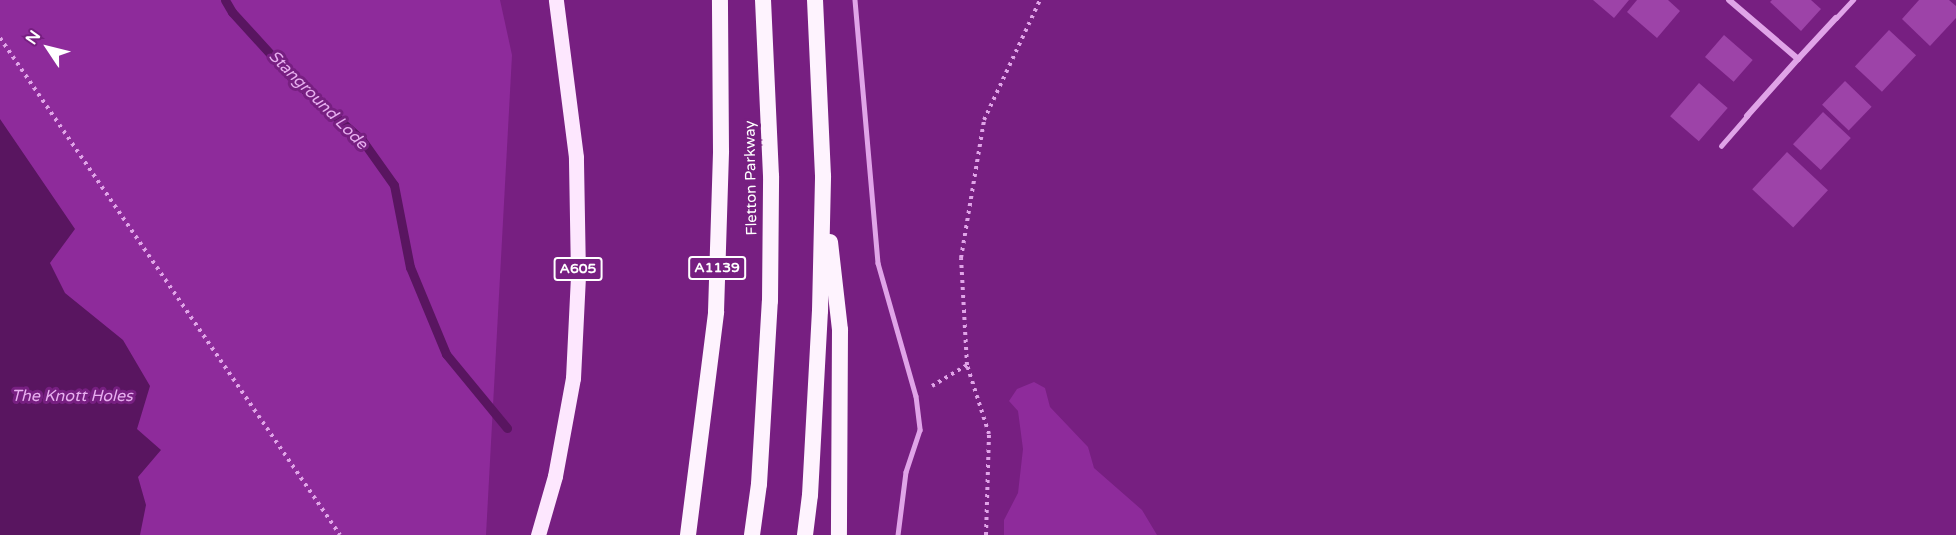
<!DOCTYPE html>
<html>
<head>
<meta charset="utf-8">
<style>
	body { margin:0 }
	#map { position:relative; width:1956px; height:535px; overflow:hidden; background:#771f81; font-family:"Varela Round",sans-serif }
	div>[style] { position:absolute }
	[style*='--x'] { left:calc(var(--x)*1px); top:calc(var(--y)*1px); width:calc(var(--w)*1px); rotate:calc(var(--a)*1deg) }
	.green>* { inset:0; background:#8e2b9b }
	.water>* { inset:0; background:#591560 }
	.stream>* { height:9px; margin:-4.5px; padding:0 4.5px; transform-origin:4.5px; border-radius:4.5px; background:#591560 }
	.building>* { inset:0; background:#9d43a8; transform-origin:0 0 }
	.path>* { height:4px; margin-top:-2px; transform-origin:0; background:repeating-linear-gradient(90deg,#e0a4e8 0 3px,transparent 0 7.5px) }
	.service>* { height:4.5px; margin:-2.25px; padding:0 2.25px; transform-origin:2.25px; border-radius:2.25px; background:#e0a4e8 }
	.minor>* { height:6px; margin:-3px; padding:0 3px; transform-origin:3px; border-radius:3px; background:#e0a4e8 }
	.primary>* { height:15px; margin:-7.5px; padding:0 7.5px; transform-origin:7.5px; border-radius:7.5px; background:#fde7fe }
	.trunk>* { height:16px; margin:-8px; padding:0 8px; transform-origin:8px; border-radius:8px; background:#fef3fe }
	span { translate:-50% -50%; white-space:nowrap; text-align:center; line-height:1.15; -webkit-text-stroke:6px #771f81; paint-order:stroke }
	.shield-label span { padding:2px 4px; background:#771f81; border:2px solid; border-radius:4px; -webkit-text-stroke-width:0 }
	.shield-label { font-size:14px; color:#fff; font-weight:700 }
	.street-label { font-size:15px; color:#fff }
	.water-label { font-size:16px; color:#e8aff0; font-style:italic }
	.north { position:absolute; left:18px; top:18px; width:60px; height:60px; -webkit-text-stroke:4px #771f81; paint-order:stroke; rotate:305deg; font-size:16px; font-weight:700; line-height:24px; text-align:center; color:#fff }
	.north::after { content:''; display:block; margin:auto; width:21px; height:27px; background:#fff; clip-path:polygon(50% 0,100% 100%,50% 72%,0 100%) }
</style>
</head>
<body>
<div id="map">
	<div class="green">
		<div style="clip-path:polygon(0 0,500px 0,512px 55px,486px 535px,0 535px)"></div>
		<div style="clip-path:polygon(1034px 382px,1045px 388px,1050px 407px,1088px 447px,1094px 468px,1142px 510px,1157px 535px,1004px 535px,1004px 520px,1018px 493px,1023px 449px,1018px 411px,1009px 401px,1017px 389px)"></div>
	</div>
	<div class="water">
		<div style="clip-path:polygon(0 119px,75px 229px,50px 263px,65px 293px,123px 340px,150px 386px,137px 429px,161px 450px,138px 477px,146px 505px,140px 535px,0 535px)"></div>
	</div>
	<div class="stream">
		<div style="--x:225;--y:0;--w:14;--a:60"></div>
		<div style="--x:232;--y:12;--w:93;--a:47.6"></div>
		<div style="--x:295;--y:81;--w:89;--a:41.4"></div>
		<div style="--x:362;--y:140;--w:55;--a:54.6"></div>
		<div style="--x:394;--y:185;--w:84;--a:79"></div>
		<div style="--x:410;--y:267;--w:94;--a:67.5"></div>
		<div style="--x:446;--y:354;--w:96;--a:50.5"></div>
	</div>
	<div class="building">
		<div style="clip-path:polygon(1593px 0,1629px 0,1614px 18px)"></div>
		<div style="clip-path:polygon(1637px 0,1668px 0,1680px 11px,1657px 38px,1627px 12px)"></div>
		<div style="clip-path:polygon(1772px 0,1811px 0,1821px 9px,1801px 31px,1770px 2px)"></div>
		<div style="clip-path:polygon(1919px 0,1949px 0,1956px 6px,1956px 18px,1930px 46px,1902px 19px)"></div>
		<div style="left:1889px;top:30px;width:37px;height:50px;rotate:43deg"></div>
		<div style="left:1724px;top:35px;width:38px;height:29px;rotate:41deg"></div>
		<div style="left:1845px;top:81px;width:37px;height:33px;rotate:44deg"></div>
		<div style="left:1699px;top:83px;width:38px;height:44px;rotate:41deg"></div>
		<div style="left:1823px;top:112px;width:38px;height:44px;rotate:43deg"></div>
		<div style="left:1787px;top:152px;width:56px;height:51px;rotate:43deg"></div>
	</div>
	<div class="path">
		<div style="--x:0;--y:38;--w:602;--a:55.62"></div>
		<div style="--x:932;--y:386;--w:41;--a:-31"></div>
		<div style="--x:986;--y:535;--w:101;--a:-88.3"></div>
		<div style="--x:989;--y:434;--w:72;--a:-107.7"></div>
		<div style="--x:967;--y:365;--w:107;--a:-93.2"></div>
		<div style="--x:961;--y:258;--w:140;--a:-80.5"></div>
		<div style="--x:984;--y:120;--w:132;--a:-65"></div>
	</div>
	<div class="service">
		<div style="--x:855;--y:0;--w:264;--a:85"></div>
		<div style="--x:878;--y:263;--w:138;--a:74.1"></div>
		<div style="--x:916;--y:396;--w:34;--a:83"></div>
		<div style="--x:920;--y:430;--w:44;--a:108.4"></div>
		<div style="--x:906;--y:472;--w:64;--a:97.2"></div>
		<div style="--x:1836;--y:18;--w:25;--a:-47"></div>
		<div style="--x:1721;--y:146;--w:40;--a:-49"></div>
	</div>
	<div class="minor">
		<div style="--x:1729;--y:0;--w:91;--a:40.5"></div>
		<div style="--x:1798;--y:59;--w:56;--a:-47.2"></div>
		<div style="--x:1747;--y:116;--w:76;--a:-48.2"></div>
	</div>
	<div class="primary">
		<div style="--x:538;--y:535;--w:61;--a:-73.9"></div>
		<div style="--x:555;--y:476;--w:100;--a:-79.6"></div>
		<div style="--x:573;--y:378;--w:102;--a:-87.2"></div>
		<div style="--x:578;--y:276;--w:119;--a:-91"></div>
		<div style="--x:576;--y:157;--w:158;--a:-97.3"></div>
	</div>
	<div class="trunk">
		<div style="--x:830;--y:242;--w:89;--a:83.5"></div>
		<div style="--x:840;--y:330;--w:205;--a:90.3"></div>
		<div style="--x:688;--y:535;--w:225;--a:-82.8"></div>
		<div style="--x:716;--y:312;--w:161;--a:-88.2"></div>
		<div style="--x:721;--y:151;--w:151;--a:-90.4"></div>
		<div style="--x:752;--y:535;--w:51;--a:-82.2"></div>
		<div style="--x:759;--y:484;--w:183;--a:-86.6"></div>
		<div style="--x:770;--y:301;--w:125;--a:-89.5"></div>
		<div style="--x:771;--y:176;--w:176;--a:-92.6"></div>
		<div style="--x:805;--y:535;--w:40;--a:-82.9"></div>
		<div style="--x:810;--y:495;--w:184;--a:-86.9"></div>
		<div style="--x:820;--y:311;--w:135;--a:-88.7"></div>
		<div style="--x:823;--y:176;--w:176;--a:-92.6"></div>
	</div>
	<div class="shield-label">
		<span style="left:717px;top:268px">A1139</span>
		<span style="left:578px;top:269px">A605</span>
	</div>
	<div class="street-label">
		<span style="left:751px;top:178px;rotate:-91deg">Fletton Parkway</span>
	</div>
	<div class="water-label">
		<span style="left:318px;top:100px;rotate:45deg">Stanground Lode</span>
		<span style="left:72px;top:396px">The Knott Holes</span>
	</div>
	<div class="north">N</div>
</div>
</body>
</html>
